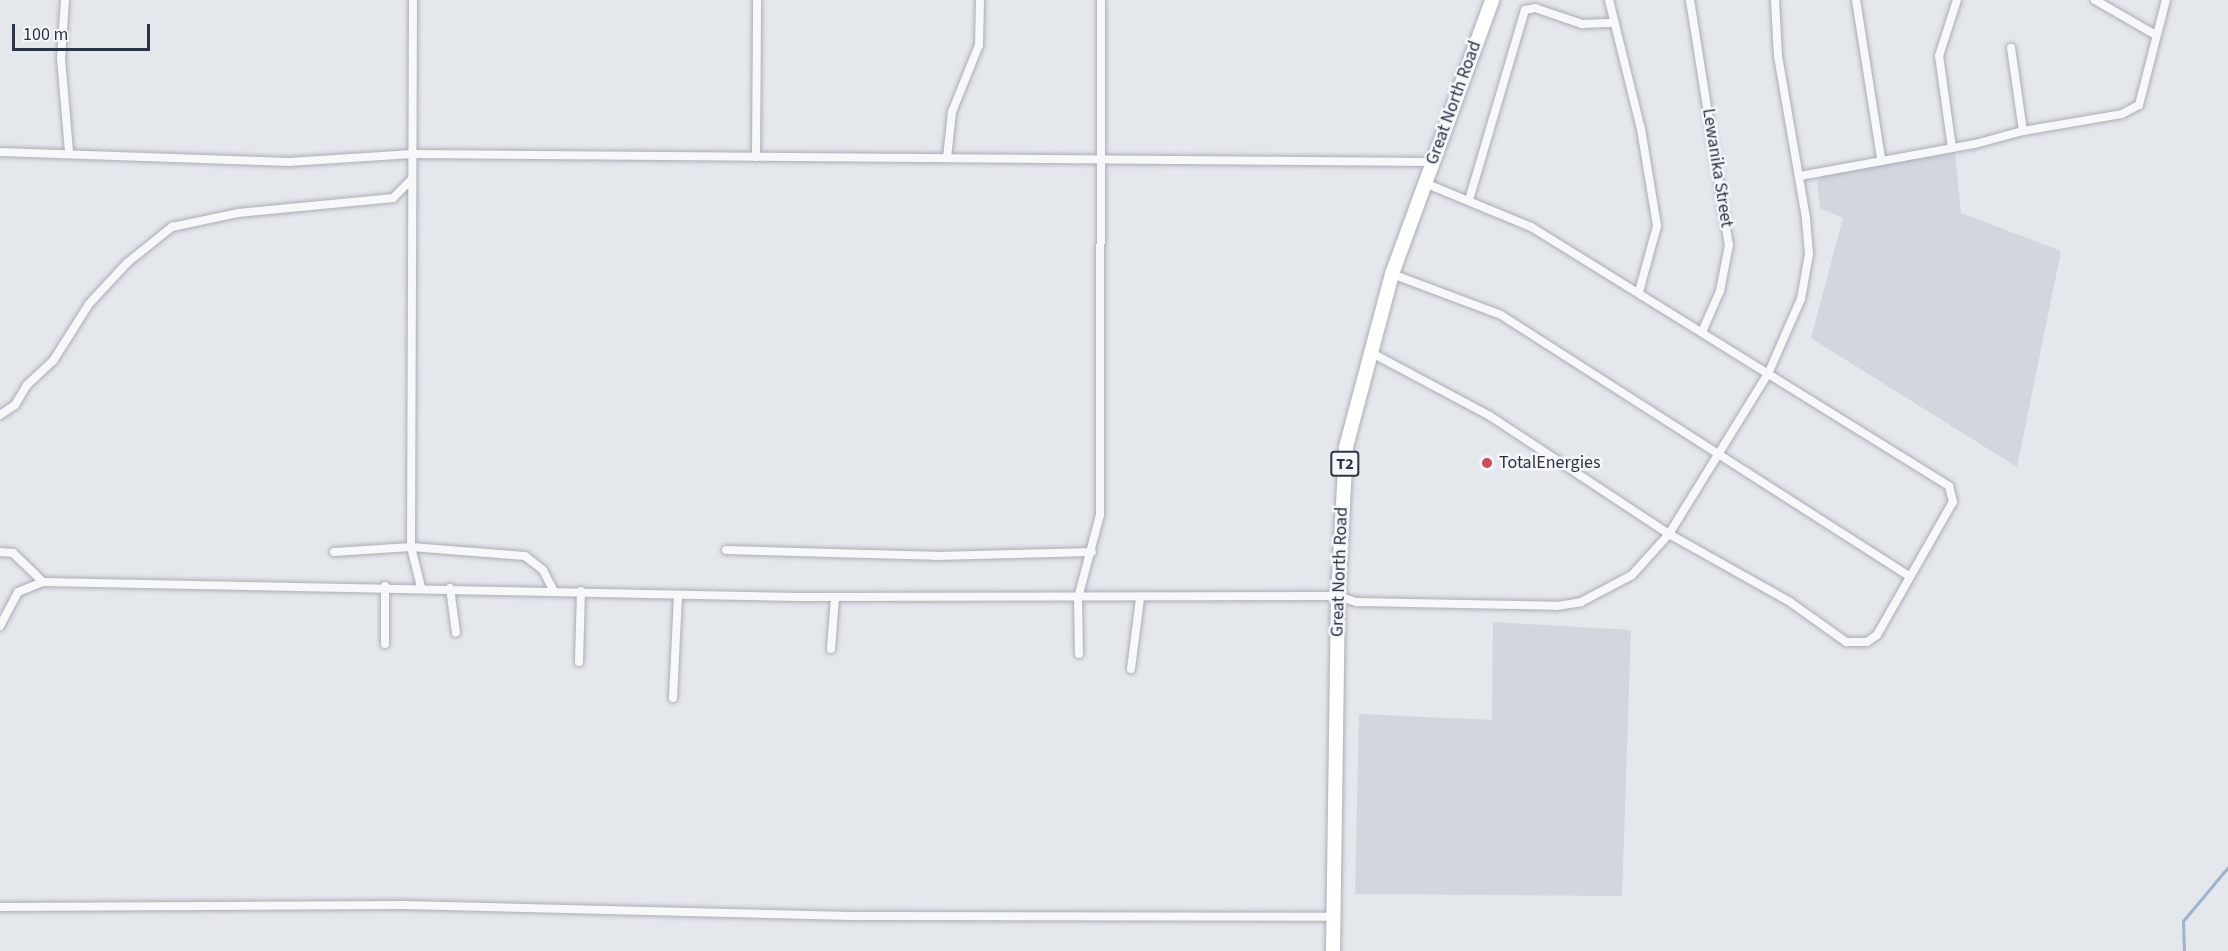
<!DOCTYPE html>
<html>
<head>
<meta charset="utf-8">
<style>
	body { margin:0 }
	#map { position:relative; width:2228px; height:951px; overflow:hidden; background:#e4e7ec; font-family:"Source Sans 3",sans-serif }
	div>[style] { position:absolute }
	[style*='--x'] { left:calc(var(--x)*1px); top:calc(var(--y)*1px); width:calc(var(--w)*1px); rotate:calc(var(--a)*1deg) }
	.built>* { inset:0; background:#d2d6de }
	.stream>* { height:3px; margin:-1.5px; padding:0 1.5px; transform-origin:1.5px; border-radius:1.5px; background:#9fb4cc }
	.roads { filter:drop-shadow(0 0 2px #a9aeb7) drop-shadow(0 0 2px #a9aeb7) }
	.street>* { height:8px; margin:-4px; padding:0 4px; transform-origin:4px; border-radius:4px; background:#f7f8fa }
	.highway>* { height:14px; margin:-7px; padding:0 7px; transform-origin:7px; border-radius:7px; background:#fff }
	.dots>* { width:16px; height:16px; translate:-50% -50%; box-sizing:border-box; border:3px solid #f4f6f9; border-radius:50% }
	span { translate:-50% -50%; white-space:nowrap; text-align:center; line-height:1.15; -webkit-text-stroke:5px #f4f6f9; paint-order:stroke }
	.shield-label span { padding:2px 4px; background:#f4f6f9; border:2px solid; border-radius:4px; -webkit-text-stroke-width:0 }
	.shield-label { font-size:16px; color:#2b3445; font-weight:700 }
	.street-label { font-size:18px; color:#2b3445 }
	.poi-label { font-size:18px; color:#2b3445 }
	.left { translate:0 -50%; text-align:left }
	.scale { position:absolute; left:12px; top:24px; width:138px; height:27px; box-sizing:border-box; border:3px solid #2b3445; border-top:0; padding-left:8px; font-size:18px; line-height:21px; white-space:nowrap; color:#2b3445; -webkit-text-stroke:4px #f4f6f9; paint-order:stroke }
</style>
</head>
<body>
<div id="map">
	<div class="built">
		<div style="clip-path:polygon(1955px 153px,1961px 213px,2061px 251px,2017px 467px,1811px 338px,1843px 218px,1820px 208px,1817px 182px,1825px 173px)"></div>
		<div style="clip-path:polygon(1493px 622px,1631px 630px,1622px 896px,1355px 894px,1359px 714px,1492px 720px)"></div>
	</div>
	<div class="stream">
		<div style="--x:2184;--y:951;--w:30;--a:-92"></div>
		<div style="--x:2183;--y:921;--w:70;--a:-50.2"></div>
	</div>
	<div class="roads">
		<div class="street">
			<div style="--x:65;--y:0;--w:58;--a:93.9"></div>
			<div style="--x:61;--y:58;--w:93;--a:85.1"></div>
			<div style="--x:413;--y:0;--w:547;--a:90.21"></div>
			<div style="--x:411;--y:547;--w:41;--a:76"></div>
			<div style="--x:1609;--y:0;--w:133;--a:76.1"></div>
			<div style="--x:1641;--y:129;--w:98;--a:80.6"></div>
			<div style="--x:1657;--y:226;--w:68;--a:105.3"></div>
			<div style="--x:1690;--y:0;--w:248;--a:81"></div>
			<div style="--x:1729;--y:245;--w:47;--a:101.1"></div>
			<div style="--x:1720;--y:291;--w:45;--a:113.7"></div>
			<div style="--x:1856;--y:0;--w:160;--a:81"></div>
			<div style="--x:2095;--y:0;--w:68;--a:30"></div>
			<div style="--x:2023;--y:131;--w:100;--a:-9.7"></div>
			<div style="--x:2122;--y:114;--w:19;--a:-28"></div>
			<div style="--x:2139;--y:105;--w:108;--a:-75.6"></div>
			<div style="--x:1952;--y:148;--w:93;--a:-98"></div>
			<div style="--x:1939;--y:56;--w:59;--a:-72.2"></div>
			<div style="--x:0;--y:152;--w:289;--a:2"></div>
			<div style="--x:289;--y:162;--w:124;--a:-3.7"></div>
			<div style="--x:413;--y:154;--w:1020;--a:0.45"></div>
			<div style="--x:756;--y:157;--w:157;--a:-89.6"></div>
			<div style="--x:947;--y:158;--w:46;--a:-83.8"></div>
			<div style="--x:952;--y:112;--w:72;--a:-68.1"></div>
			<div style="--x:979;--y:45;--w:45;--a:-88.7"></div>
			<div style="--x:1800;--y:176;--w:178;--a:-10.4"></div>
			<div style="--x:1975;--y:144;--w:50;--a:-15.2"></div>
			<div style="--x:2023;--y:131;--w:84;--a:-98.2"></div>
			<div style="--x:1469;--y:200;--w:198;--a:-73.6"></div>
			<div style="--x:1525;--y:10;--w:10;--a:-11"></div>
			<div style="--x:1535;--y:8;--w:50;--a:18.8"></div>
			<div style="--x:1582;--y:24;--w:33;--a:-2"></div>
			<div style="--x:1392;--y:274;--w:116;--a:20.6"></div>
			<div style="--x:1501;--y:315;--w:484;--a:32.6"></div>
			<div style="--x:1370;--y:352;--w:136;--a:28.1"></div>
			<div style="--x:1490;--y:416;--w:214;--a:33.4"></div>
			<div style="--x:1669;--y:534;--w:139;--a:29.3"></div>
			<div style="--x:1790;--y:602;--w:69;--a:35.5"></div>
			<div style="--x:1846;--y:642;--w:21;--a:0"></div>
			<div style="--x:1867;--y:642;--w:12;--a:-35"></div>
			<div style="--x:1877;--y:635;--w:153;--a:-60.3"></div>
			<div style="--x:1953;--y:502;--w:16;--a:-104"></div>
			<div style="--x:1949;--y:486;--w:492;--a:-148.2"></div>
			<div style="--x:1531;--y:227;--w:115;--a:-157.5"></div>
			<div style="--x:0;--y:415;--w:18;--a:-34"></div>
			<div style="--x:15;--y:405;--w:23;--a:-59"></div>
			<div style="--x:27;--y:385;--w:35;--a:-43"></div>
			<div style="--x:53;--y:361;--w:67;--a:-57.7"></div>
			<div style="--x:89;--y:304;--w:56;--a:-47.2"></div>
			<div style="--x:127;--y:263;--w:58;--a:-38.7"></div>
			<div style="--x:172;--y:227;--w:67;--a:-12"></div>
			<div style="--x:238;--y:213;--w:156;--a:-5.5"></div>
			<div style="--x:393;--y:198;--w:27;--a:-45"></div>
			<div style="--x:726;--y:550;--w:210;--a:1.6"></div>
			<div style="--x:936;--y:556;--w:156;--a:-1.5"></div>
			<div style="--x:0;--y:552;--w:13;--a:4"></div>
			<div style="--x:13;--y:553;--w:42;--a:44"></div>
			<div style="--x:334;--y:552;--w:77;--a:-3.7"></div>
			<div style="--x:411;--y:547;--w:114;--a:4.5"></div>
			<div style="--x:525;--y:556;--w:23;--a:38"></div>
			<div style="--x:543;--y:570;--w:22;--a:63"></div>
			<div style="--x:450;--y:588;--w:45;--a:82.4"></div>
			<div style="--x:0;--y:626;--w:38;--a:-62"></div>
			<div style="--x:18;--y:592;--w:27;--a:-22"></div>
			<div style="--x:43;--y:582;--w:754;--a:1.14"></div>
			<div style="--x:797;--y:597;--w:541;--a:-0.11"></div>
			<div style="--x:1338;--y:596;--w:20;--a:18"></div>
			<div style="--x:1357;--y:602;--w:200;--a:1.1"></div>
			<div style="--x:1557;--y:606;--w:24;--a:-9"></div>
			<div style="--x:1581;--y:602;--w:58;--a:-27.9"></div>
			<div style="--x:1632;--y:575;--w:55;--a:-47.9"></div>
			<div style="--x:1669;--y:534;--w:188;--a:-58.3"></div>
			<div style="--x:1768;--y:374;--w:82;--a:-66.3"></div>
			<div style="--x:1801;--y:299;--w:46;--a:-79.9"></div>
			<div style="--x:1809;--y:254;--w:36;--a:-95"></div>
			<div style="--x:1806;--y:218;--w:164;--a:-99.8"></div>
			<div style="--x:1778;--y:56;--w:56;--a:-93.1"></div>
			<div style="--x:385;--y:644;--w:58;--a:-90"></div>
			<div style="--x:831;--y:649;--w:51;--a:-85.5"></div>
			<div style="--x:1079;--y:654;--w:56;--a:-91"></div>
			<div style="--x:1078;--y:598;--w:86;--a:-75.2"></div>
			<div style="--x:1100;--y:515;--w:515;--a:-89.89"></div>
			<div style="--x:579;--y:662;--w:71;--a:-88.4"></div>
			<div style="--x:1131;--y:669;--w:71;--a:-82.7"></div>
			<div style="--x:673;--y:698;--w:103;--a:-87.2"></div>
			<div style="--x:0;--y:907;--w:404;--a:-0.3"></div>
			<div style="--x:404;--y:905;--w:457;--a:1.4"></div>
			<div style="--x:861;--y:916;--w:474;--a:0.1"></div>
		</div>
		<div class="highway">
			<div style="--x:1333;--y:951;--w:355;--a:-89.2"></div>
			<div style="--x:1338;--y:596;--w:149;--a:-86.9"></div>
			<div style="--x:1346;--y:447;--w:179;--a:-75.1"></div>
			<div style="--x:1392;--y:274;--w:292;--a:-69.9"></div>
		</div>
	</div>
	<div class="dots">
		<div style="left:1487px;top:463px;background:#d1495b"></div>
	</div>
	<div class="shield-label">
		<span style="left:1345px;top:464px">T2</span>
	</div>
	<div class="street-label">
		<span style="left:1454px;top:103px;rotate:-70deg">Great North Road</span>
		<span style="left:1717px;top:168px;rotate:81deg">Lewanika Street</span>
		<span style="left:1340px;top:572px;rotate:-88deg">Great North Road</span>
	</div>
	<div class="poi-label">
		<span class="left" style="left:1499px;top:463px">TotalEnergies</span>
	</div>
	<div class="scale">100 m</div>
</div>
</body>
</html>
